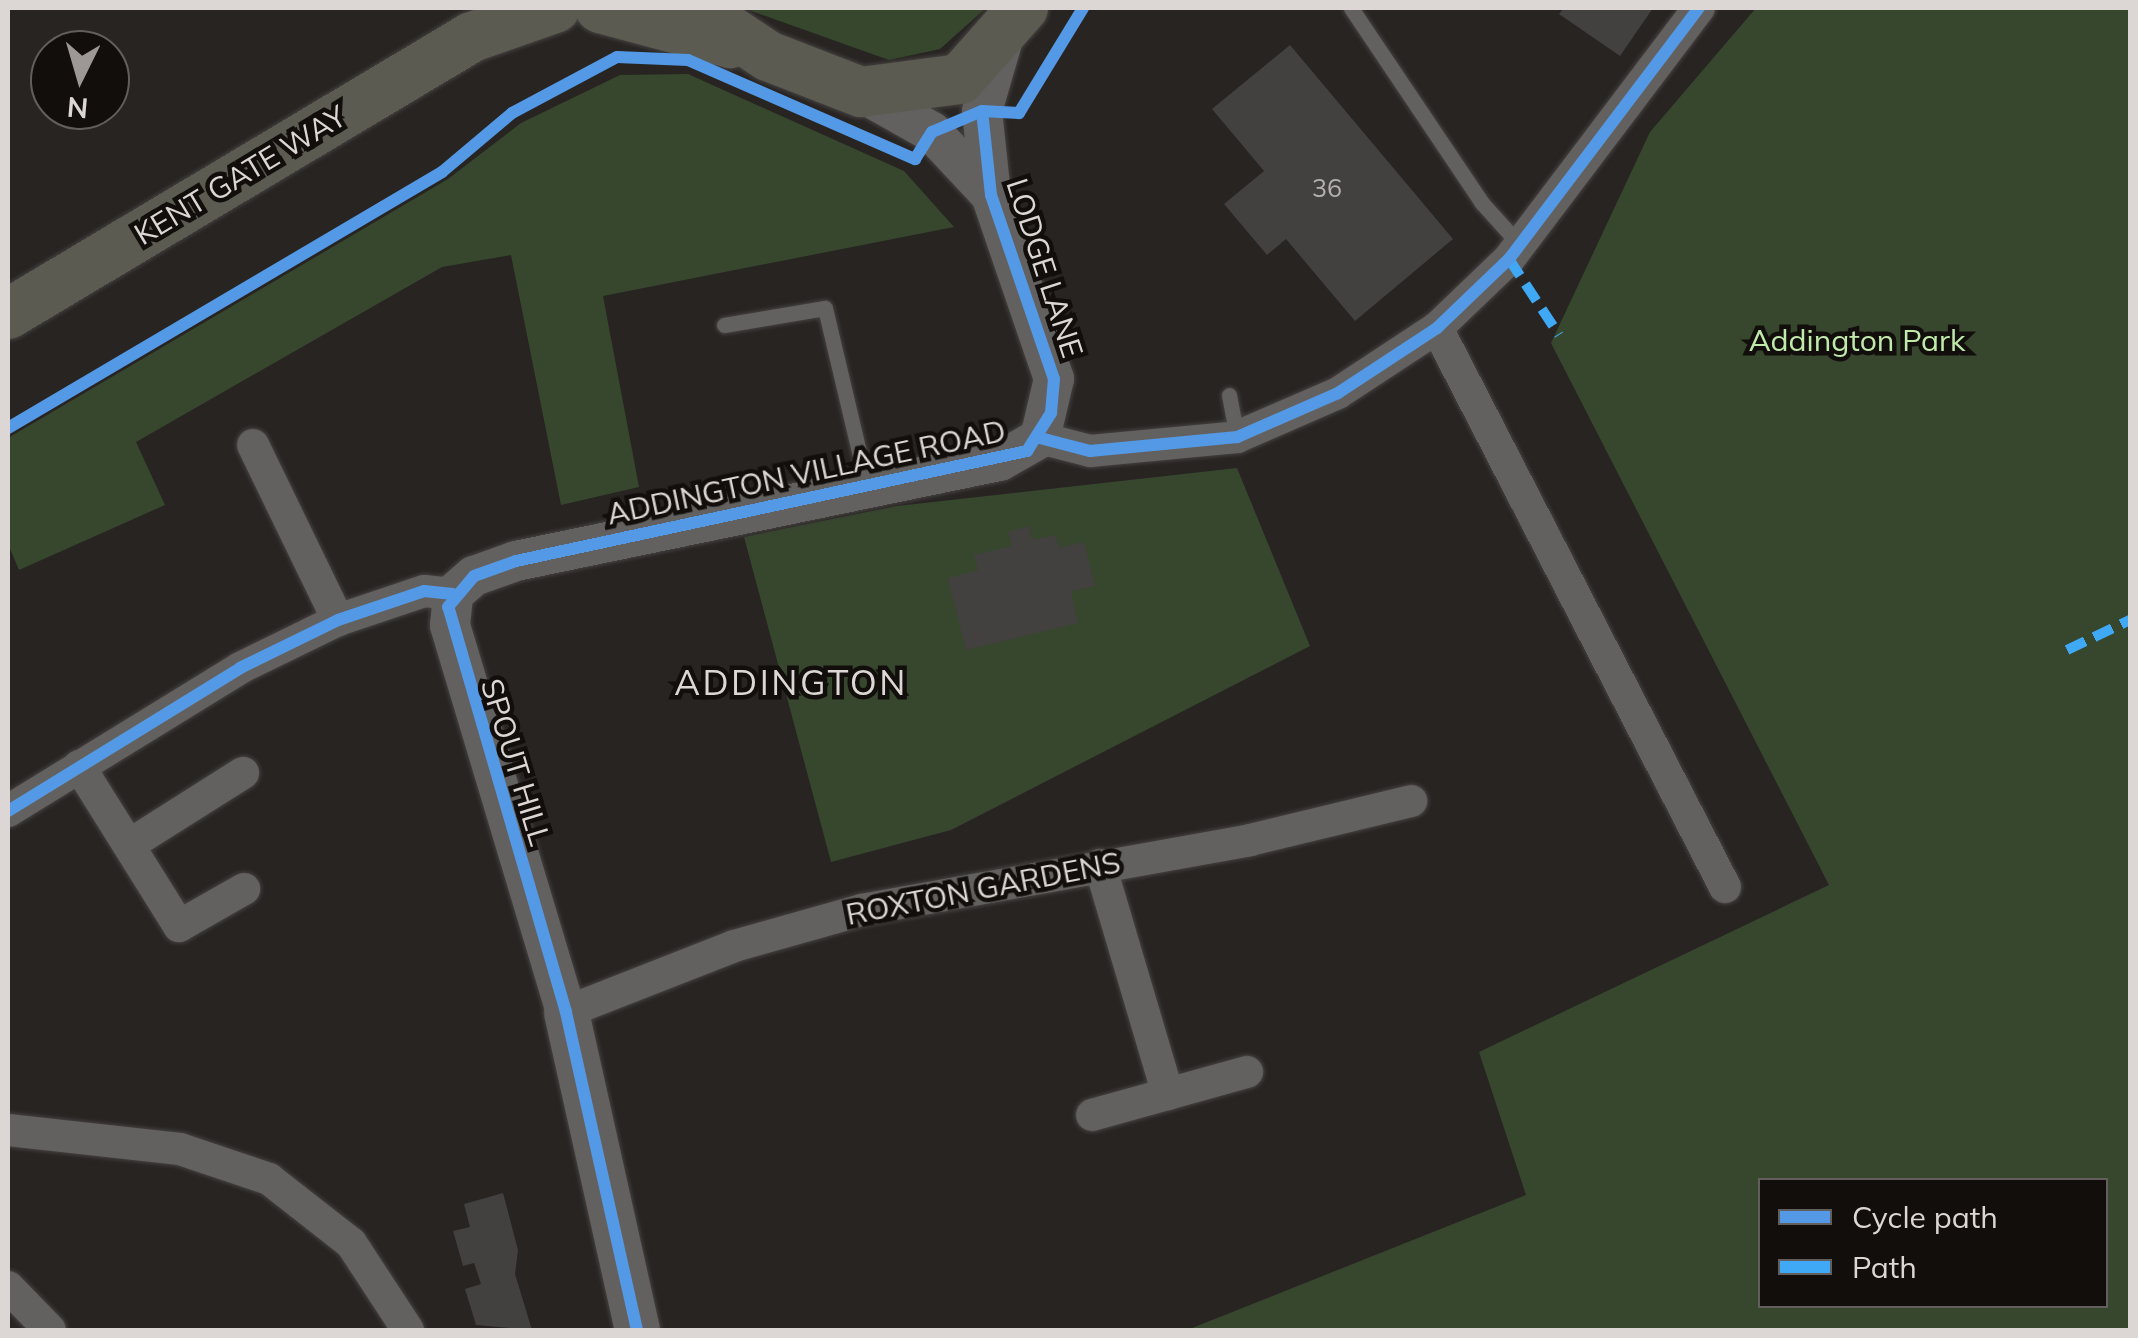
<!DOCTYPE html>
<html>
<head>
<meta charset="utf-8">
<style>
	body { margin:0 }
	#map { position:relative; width:2138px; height:1338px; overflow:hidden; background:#272422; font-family:Mulish,sans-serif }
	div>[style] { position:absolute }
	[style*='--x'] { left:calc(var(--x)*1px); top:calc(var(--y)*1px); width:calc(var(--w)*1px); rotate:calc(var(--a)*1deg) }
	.green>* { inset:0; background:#37472e }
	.building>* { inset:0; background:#434040 }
	.roads { filter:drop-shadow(0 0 2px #454140) drop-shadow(0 0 2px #454140) }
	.service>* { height:15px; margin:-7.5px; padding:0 7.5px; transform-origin:7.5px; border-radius:7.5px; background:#63615f }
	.minor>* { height:32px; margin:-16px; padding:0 16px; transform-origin:16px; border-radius:16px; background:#63615f }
	.tertiary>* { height:40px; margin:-20px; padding:0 20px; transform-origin:20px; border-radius:20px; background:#63615f }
	.secondary>* { height:45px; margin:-22.5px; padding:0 22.5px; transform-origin:22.5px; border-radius:22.5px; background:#63615f }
	.primary>* { height:50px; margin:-25px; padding:0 25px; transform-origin:25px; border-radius:25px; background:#5b5b51 }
	.quiet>* { height:10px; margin-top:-5px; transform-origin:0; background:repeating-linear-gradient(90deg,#3fa9f5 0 20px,transparent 0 30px) }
	.cycleway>* { height:12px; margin:-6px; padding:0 6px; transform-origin:6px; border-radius:6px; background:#5399e6 }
	span { translate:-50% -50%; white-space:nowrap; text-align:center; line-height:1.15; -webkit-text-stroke:9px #110e0b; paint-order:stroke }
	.number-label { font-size:25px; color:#b6b1af }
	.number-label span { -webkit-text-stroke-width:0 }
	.street-label { font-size:30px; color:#dcd7d4 }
	.park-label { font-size:30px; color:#c0e9ab }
	.quarter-label { font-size:35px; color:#dcd7d4; letter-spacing:2.5px }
	.frame { position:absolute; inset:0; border:10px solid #dcd7d4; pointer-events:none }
	.legend { position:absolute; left:1758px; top:1178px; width:350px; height:130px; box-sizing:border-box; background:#110e0b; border:2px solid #625e5b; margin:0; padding:12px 18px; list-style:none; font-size:30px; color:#dcd7d4 }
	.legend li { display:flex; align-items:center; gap:20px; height:50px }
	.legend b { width:50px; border:2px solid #625e5b }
	.north { position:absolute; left:30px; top:30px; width:100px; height:100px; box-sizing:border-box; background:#110e0b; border:2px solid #625e5b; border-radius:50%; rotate:185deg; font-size:28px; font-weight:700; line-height:40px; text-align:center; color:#dcd7d4 }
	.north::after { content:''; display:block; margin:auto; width:35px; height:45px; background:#9d9896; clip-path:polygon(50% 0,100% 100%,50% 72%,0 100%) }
</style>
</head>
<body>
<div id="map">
	<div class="green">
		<div style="clip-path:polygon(743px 8px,986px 8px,940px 49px,889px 60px)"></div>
		<div style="clip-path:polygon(evenodd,1756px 8px,2130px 8px,2130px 1330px,1187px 1330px,1526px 1195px,1479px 1052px,1829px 885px,1551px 343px,1650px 132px,1756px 8px,2106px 1180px,2106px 1306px,1760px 1306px,1760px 1180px,2106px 1180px)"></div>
		<div style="clip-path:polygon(688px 74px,904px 171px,954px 227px,603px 296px,639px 487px,561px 505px,511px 255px,442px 267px,136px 442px,165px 505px,19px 570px,8px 544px,8px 438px,448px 179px,521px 123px,620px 75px)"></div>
		<div style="clip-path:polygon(1237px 468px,1310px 646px,951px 830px,831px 862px,744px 537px,897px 506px)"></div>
	</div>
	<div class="building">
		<div style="clip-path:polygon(1564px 8px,1653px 8px,1620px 56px,1559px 14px)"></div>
		<div style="clip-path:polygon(1290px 45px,1453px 239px,1355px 321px,1286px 239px,1267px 255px,1224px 204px,1264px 171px,1212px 109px)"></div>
		<div style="clip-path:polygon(1029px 526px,1032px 540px,1055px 535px,1059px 548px,1084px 542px,1095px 586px,1071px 591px,1078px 623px,966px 650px,948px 578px,978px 570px,974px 555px,1012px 546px,1008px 532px)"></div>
		<div style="clip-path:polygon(503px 1193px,518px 1250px,515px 1274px,532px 1330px,476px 1325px,465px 1289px,481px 1284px,474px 1263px,463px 1266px,453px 1231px,470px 1227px,464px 1204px)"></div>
	</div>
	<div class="roads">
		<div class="service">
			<div style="--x:1351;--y:8;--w:235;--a:56.1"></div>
			<div style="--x:1482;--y:203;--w:55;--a:47.9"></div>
			<div style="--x:724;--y:325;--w:102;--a:-9.6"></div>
			<div style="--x:825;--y:308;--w:183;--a:76.7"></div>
			<div style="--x:1229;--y:395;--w:43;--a:79.2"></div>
		</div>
		<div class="minor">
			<div style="--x:1437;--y:328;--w:629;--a:62.74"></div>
			<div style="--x:1040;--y:438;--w:52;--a:14.6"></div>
			<div style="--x:1090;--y:451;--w:148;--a:-5.4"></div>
			<div style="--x:1237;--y:437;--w:110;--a:-23.5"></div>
			<div style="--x:1338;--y:393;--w:118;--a:-33.3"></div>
			<div style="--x:1437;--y:328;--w:100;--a:-43.8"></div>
			<div style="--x:1509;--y:259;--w:315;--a:-52.9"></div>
			<div style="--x:253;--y:445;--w:195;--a:64.1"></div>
			<div style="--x:79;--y:766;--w:189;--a:58"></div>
			<div style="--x:179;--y:926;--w:75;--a:-29.6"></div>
			<div style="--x:8;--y:811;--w:273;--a:-31.6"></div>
			<div style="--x:240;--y:668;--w:109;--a:-26.1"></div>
			<div style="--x:338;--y:620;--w:91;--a:-18.6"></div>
			<div style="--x:424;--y:591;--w:29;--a:6"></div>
			<div style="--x:129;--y:845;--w:135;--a:-32.3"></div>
			<div style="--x:1100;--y:865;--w:239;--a:73.5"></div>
			<div style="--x:566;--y:1012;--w:180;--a:-21.4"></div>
			<div style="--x:734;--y:946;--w:133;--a:-15.7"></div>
			<div style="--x:862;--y:910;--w:394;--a:-10.2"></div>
			<div style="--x:1250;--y:840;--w:166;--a:-13.6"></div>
			<div style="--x:1092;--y:1115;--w:161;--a:-15.5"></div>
			<div style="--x:8;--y:1130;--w:173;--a:6.3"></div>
			<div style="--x:180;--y:1149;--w:94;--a:18.6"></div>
			<div style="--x:269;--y:1179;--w:104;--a:38"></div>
			<div style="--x:351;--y:1243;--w:104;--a:56.8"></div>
			<div style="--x:8;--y:1287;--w:60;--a:45.7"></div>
		</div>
		<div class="tertiary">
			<div style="--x:861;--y:92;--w:81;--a:29.4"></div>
			<div style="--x:932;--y:132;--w:86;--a:46.9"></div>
			<div style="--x:566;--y:1012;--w:404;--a:-106.7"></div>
			<div style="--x:450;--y:625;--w:31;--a:-84"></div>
			<div style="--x:453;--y:594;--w:28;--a:-41"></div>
			<div style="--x:474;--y:576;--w:45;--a:-19.7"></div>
			<div style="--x:516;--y:561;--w:494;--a:-11.7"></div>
			<div style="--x:1000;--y:461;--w:46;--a:-29.9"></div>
			<div style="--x:1040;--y:438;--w:61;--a:-76.7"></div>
			<div style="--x:1054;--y:379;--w:194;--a:-108.9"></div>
			<div style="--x:991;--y:195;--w:84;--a:-96.1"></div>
			<div style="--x:982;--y:111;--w:72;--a:-73.8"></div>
		</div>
		<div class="secondary">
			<div style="--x:566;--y:1012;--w:326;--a:77.4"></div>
		</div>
		<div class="primary">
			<div style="--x:600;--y:8;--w:135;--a:15.1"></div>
			<div style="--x:696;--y:8;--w:87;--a:33.7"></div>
			<div style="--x:768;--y:56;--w:100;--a:21.2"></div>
			<div style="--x:861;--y:92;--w:100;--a:-7.5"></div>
			<div style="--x:960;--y:79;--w:95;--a:-48.4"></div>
			<div style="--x:8;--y:314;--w:540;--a:-30.84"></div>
			<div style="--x:472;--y:37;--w:88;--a:-19.3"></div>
		</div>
	</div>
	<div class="quiet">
		<div style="--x:1509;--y:259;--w:91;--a:56.7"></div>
		<div style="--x:2067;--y:650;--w:70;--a:-25.5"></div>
	</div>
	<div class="cycleway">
		<div style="--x:8;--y:428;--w:504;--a:-30.53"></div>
		<div style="--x:442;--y:172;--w:92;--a:-40.1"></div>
		<div style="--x:512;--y:113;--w:119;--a:-28.1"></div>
		<div style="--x:617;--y:57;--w:71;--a:2.4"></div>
		<div style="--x:688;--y:60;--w:248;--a:23.6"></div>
		<div style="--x:915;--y:159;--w:32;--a:-58"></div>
		<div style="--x:932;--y:132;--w:54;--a:-22.8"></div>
		<div style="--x:982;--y:111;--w:37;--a:3"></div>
		<div style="--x:1019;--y:113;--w:123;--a:-58.6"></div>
		<div style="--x:1040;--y:438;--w:52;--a:14.6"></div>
		<div style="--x:1090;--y:451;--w:148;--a:-5.4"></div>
		<div style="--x:1237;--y:437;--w:110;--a:-23.5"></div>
		<div style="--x:1338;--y:393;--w:118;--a:-33.3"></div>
		<div style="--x:1437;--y:328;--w:100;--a:-43.8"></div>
		<div style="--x:1509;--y:259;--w:315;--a:-52.9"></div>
		<div style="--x:8;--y:811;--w:273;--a:-31.6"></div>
		<div style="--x:240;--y:668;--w:109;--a:-26.1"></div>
		<div style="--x:338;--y:620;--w:91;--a:-18.6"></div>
		<div style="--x:424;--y:591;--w:29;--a:6"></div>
		<div style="--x:637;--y:1330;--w:326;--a:-102.6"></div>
		<div style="--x:566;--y:1012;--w:422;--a:-106.2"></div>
		<div style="--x:448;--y:607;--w:40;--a:-50"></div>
		<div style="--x:474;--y:576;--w:45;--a:-19.7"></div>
		<div style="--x:516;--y:561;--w:523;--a:-12.15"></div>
		<div style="--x:1027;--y:451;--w:45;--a:-57.7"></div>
		<div style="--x:1051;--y:413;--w:34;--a:-85"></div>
		<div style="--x:1054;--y:379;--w:194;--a:-108.9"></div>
		<div style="--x:991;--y:195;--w:84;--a:-96.1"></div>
	</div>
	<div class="number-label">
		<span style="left:1327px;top:188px">36</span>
	</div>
	<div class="street-label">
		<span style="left:240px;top:175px;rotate:-31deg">KENT GATE WAY</span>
		<span style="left:1045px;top:268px;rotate:72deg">LODGE LANE</span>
		<span style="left:806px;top:472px;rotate:-12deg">ADDINGTON VILLAGE ROAD</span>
		<span style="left:516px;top:762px;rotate:73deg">SPOUT HILL</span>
		<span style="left:983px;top:888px;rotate:-11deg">ROXTON GARDENS</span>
	</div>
	<div class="park-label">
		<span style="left:1857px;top:340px">Addington Park</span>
	</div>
	<div class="quarter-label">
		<span style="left:791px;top:682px">ADDINGTON</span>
	</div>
	<div class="frame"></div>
	<ul class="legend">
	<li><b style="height:12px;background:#5399e6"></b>Cycle path</li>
	<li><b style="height:12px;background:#3fa9f5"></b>Path</li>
	</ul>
	<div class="north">N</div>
</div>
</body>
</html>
